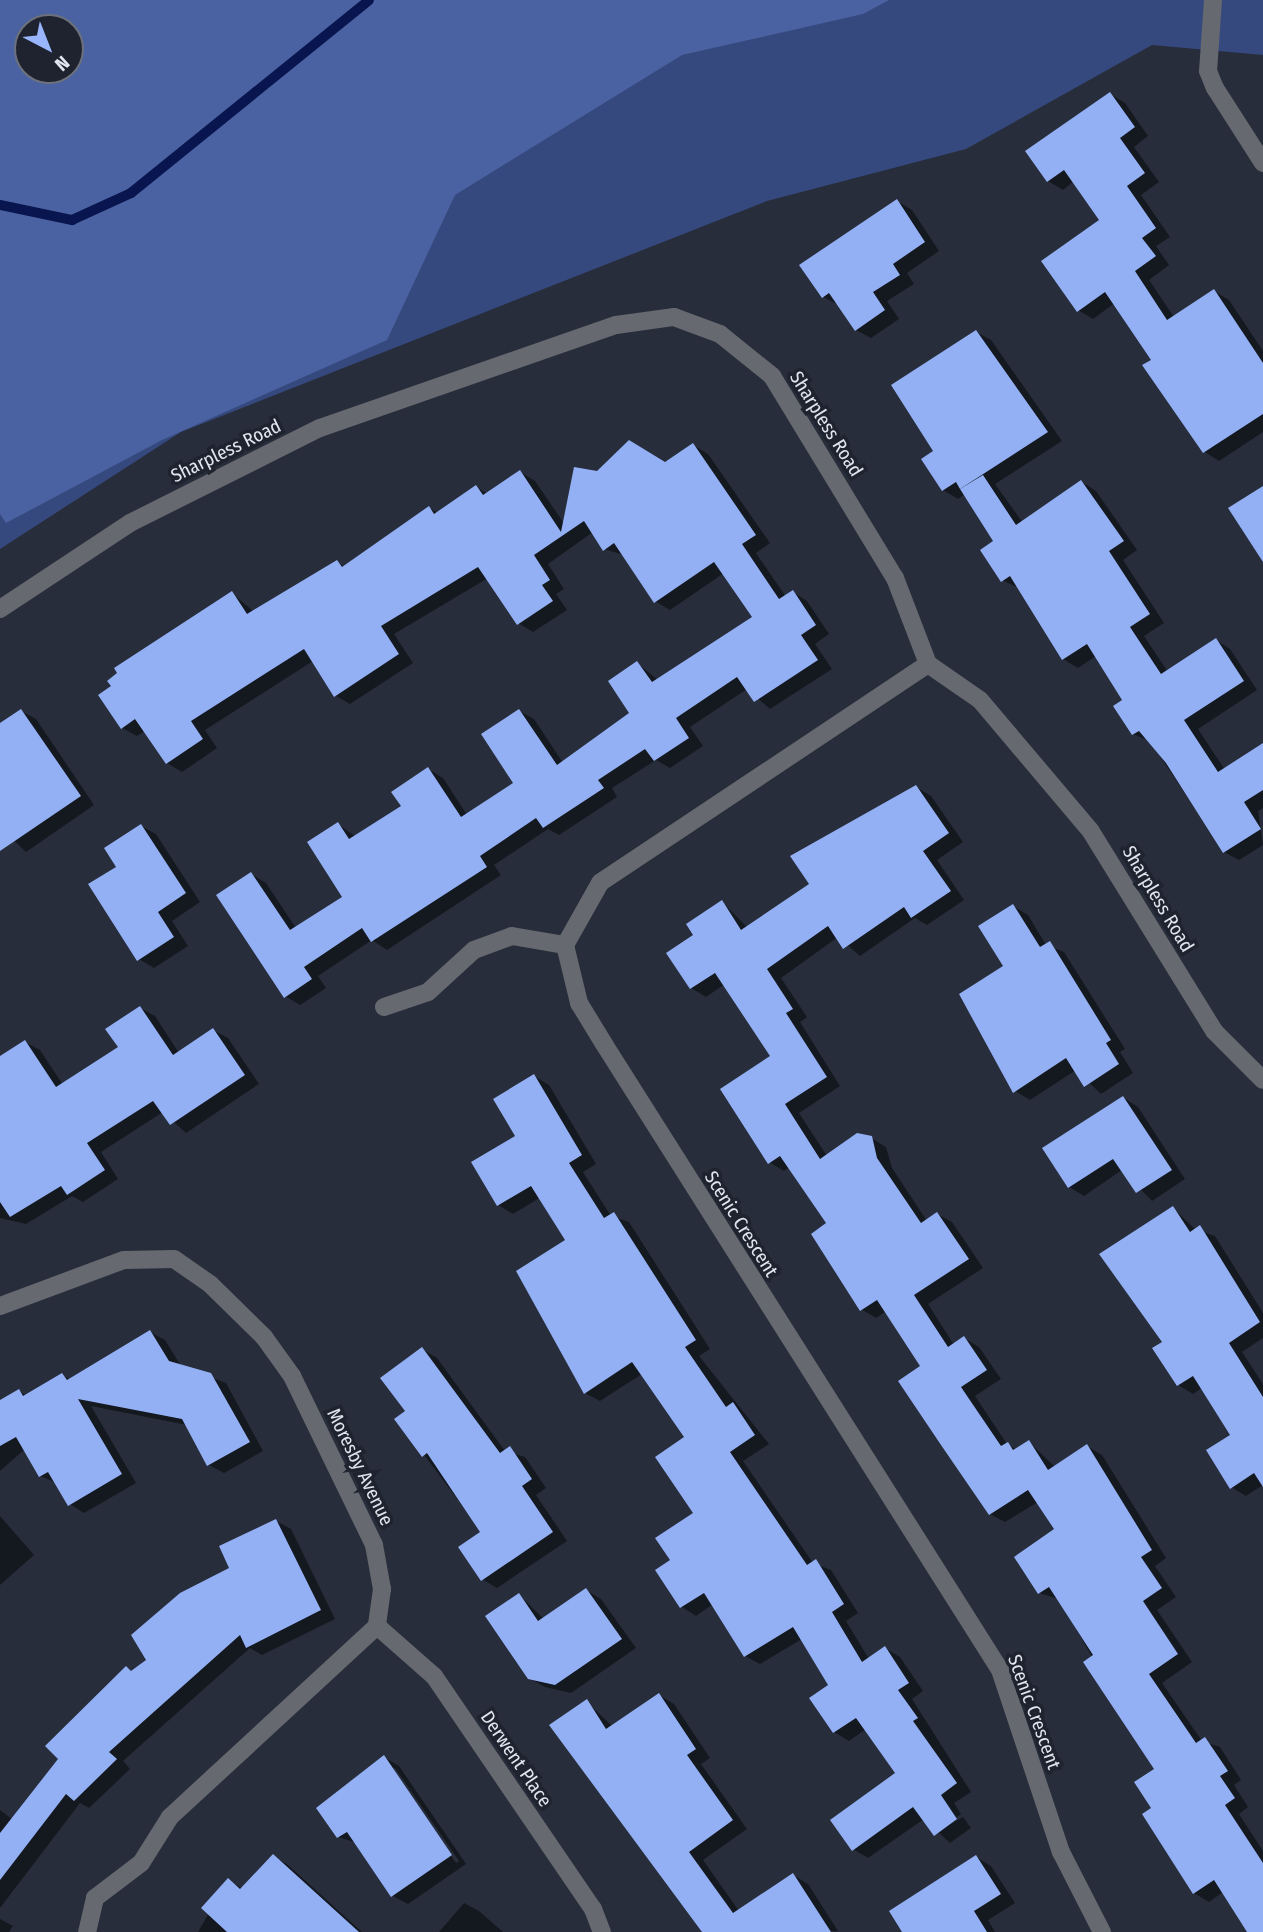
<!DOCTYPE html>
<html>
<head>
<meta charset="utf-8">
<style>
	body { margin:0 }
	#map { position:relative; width:1263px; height:1932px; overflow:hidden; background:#272d3a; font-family:"Fira Sans Condensed",sans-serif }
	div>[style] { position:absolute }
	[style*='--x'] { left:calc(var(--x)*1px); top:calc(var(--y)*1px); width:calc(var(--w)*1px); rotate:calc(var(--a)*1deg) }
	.green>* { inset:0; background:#36497f }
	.forest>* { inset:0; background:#4a62a1 }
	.shadow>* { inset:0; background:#0007 }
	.stream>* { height:10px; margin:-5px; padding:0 5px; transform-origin:5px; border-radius:5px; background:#09154e }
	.building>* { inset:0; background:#94b0f5 }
	.service>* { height:18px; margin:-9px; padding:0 9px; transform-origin:9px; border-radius:9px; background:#66696f }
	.minor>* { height:18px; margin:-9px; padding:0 9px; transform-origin:9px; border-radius:9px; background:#66696f }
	span { translate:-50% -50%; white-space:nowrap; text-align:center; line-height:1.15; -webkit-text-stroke:7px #1e232f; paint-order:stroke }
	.street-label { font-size:19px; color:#e2e5ee }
	.north { position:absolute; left:14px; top:14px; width:70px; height:70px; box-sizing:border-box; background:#1e232f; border:2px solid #6c717b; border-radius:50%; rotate:138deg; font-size:19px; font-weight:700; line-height:28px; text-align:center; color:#e2e5ee }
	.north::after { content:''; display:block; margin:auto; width:24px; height:32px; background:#99b5fd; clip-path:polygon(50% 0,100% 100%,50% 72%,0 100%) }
</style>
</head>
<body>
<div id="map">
	<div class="green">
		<div style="clip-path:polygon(evenodd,0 0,1263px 0,1263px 55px,1152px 45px,966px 149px,767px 201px,181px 432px,0 549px,0 0,28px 28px,70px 28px,70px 70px,28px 70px,28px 28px)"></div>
	</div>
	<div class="forest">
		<div style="clip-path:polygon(evenodd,0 0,889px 0,863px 14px,682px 55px,455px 195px,387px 340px,162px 440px,6px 523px,0 514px,0 0,28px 28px,70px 28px,70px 70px,28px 70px,28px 28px)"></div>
	</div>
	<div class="shadow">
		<div style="clip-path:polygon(1110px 94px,1125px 103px,1148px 136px,1134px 147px,1159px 182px,1141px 195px,1170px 237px,1156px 246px,1169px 265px,1149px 280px,1174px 317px,1214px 291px,1229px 300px,1263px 351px,1263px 432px,1219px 461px,1205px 452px,1145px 365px,1153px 360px,1115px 303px,1093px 319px,1078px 310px,1101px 220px,1074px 181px,1063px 190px,1048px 181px)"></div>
		<div style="clip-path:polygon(897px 201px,912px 210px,939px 251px,907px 273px,914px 284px,887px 301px,899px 319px,871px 338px,856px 330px,839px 305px,823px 297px)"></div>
		<div style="clip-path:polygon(976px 332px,991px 340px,1062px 441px,995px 484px,1023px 523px,1082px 482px,1096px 491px,1137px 550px,1123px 560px,1164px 623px,1144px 636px,1168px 672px,1216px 640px,1230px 649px,1257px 690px,1198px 729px,1225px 770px,1263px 745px,1263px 808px,1258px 811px,1263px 845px,1239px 860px,1224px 852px,1150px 741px,1133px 734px,1124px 700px,1096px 656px,1078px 668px,1063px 659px,1019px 588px,1002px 580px,996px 541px,965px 494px,958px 499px,943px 490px,935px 452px)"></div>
		<div style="clip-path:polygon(693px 445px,708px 454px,770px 543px,756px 553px,786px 597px,793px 592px,807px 601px,829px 634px,815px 644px,832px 669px,770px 709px,747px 689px,690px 727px,703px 746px,670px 768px,656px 760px,612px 788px,617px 797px,559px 835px,548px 829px,494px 865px,501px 875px,387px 950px,372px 940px,318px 976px,326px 988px,300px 1005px,285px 996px,251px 874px,266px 883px,296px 928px,344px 897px,338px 824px,356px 837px,403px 807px,428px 769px,443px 778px,467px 815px,515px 783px,519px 711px,534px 719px,563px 763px,632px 713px,637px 663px,658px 680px,754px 617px,724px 573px,670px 610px,655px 601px,624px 555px,604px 549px,593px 532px,548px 564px,564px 589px,556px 594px,567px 610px,533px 632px,518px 623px,488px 578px,394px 634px,413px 663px,350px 704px,336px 696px,313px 661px,205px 730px,217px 748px,182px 772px,167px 763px,145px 731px,137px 736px,122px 728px,232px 593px,254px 612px,337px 562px,345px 567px,429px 508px,438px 513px,476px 487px,488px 494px,520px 472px,535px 481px,565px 525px,597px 473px,665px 464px)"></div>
		<div style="clip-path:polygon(21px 711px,36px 719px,94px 805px,26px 852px,0 827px,0 725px)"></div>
		<div style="clip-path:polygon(916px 787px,931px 796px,963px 842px,937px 860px,964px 900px,927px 925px,915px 918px,860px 956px,838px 937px,781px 978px,807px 1017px,800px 1022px,840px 1086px,799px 1113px,827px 1156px,871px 1138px,886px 1147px,892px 1168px,927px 1221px,937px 1214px,952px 1222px,983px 1268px,928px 1304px,954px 1345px,964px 1338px,979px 1347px,1001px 1379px,975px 1396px,1007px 1444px,1017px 1450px,1029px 1442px,1055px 1467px,1087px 1446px,1102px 1455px,1166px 1558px,1155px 1566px,1176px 1597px,1157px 1610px,1192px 1662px,1162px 1683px,1202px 1741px,1220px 1747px,1241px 1780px,1234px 1785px,1248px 1807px,1239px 1814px,1263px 1851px,1263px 1932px,1249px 1932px,1223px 1892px,1209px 1902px,1194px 1893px,1153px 1809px,1156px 1769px,1059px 1599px,1039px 1593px,1056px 1530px,1038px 1502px,1005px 1522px,990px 1514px,922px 1366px,886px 1311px,876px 1318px,861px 1309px,829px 1224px,790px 1167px,784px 1171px,769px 1162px,773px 1057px,725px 984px,706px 997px,691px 988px,696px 935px,722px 902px,748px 928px,811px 884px)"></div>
		<div style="clip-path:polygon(141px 826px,156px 834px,200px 902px,172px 921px,188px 946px,154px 968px,139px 959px,119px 867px)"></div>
		<div style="clip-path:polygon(1013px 906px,1028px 915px,1046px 945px,1064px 952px,1125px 1049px,1120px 1052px,1133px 1073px,1101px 1094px,1076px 1070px,1030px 1100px,1015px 1091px,1005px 967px)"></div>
		<div style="clip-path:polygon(140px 1008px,155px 1016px,179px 1053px,213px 1030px,228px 1038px,259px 1084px,186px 1133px,163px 1112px,101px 1152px,118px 1179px,83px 1202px,72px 1196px,26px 1224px,0 1218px,0 1059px,25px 1042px,40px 1050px,63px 1085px,120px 1048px)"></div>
		<div style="clip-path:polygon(534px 1076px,549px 1085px,596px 1164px,583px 1172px,611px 1216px,629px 1222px,710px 1349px,699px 1356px,769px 1444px,743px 1461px,813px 1563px,831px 1570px,858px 1613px,846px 1621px,869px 1659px,885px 1648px,900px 1657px,923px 1691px,912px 1699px,971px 1792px,954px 1803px,961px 1814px,938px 1831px,963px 1817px,971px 1828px,950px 1843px,924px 1819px,868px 1858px,853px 1849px,897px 1774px,866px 1729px,849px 1741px,834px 1732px,811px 1699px,830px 1686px,802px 1639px,760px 1664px,745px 1656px,713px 1604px,696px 1616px,682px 1607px,658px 1570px,673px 1561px,696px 1513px,686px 1438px,642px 1374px,600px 1401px,585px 1393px,568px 1241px,541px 1197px,513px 1214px,498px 1205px)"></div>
		<div style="clip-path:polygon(1124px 1098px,1138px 1107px,1185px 1179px,1152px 1201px,1122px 1170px,1084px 1196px,1069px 1187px)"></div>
		<div style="clip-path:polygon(1173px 1208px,1196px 1230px,1215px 1236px,1263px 1313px,1263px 1338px,1242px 1352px,1263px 1384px,1263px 1485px,1246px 1496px,1231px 1487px,1232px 1435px,1202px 1388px,1193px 1394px,1178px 1385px,1164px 1342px)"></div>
		<div style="clip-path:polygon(150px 1332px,165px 1340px,181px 1366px,226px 1383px,263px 1451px,224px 1473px,209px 1465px,187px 1425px,91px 1406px,136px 1483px,84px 1513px,70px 1504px,57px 1483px,40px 1476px,25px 1449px,0 1471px,0 1402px,19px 1391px,27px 1396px,62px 1375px,71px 1380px)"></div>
		<div style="clip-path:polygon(422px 1349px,437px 1358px,505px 1451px,525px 1457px,546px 1488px,536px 1495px,567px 1541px,497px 1588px,482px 1579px,483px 1533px,397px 1419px,407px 1411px)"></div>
		<div style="clip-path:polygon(0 1516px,34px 1555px,0 1585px)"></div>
		<div style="clip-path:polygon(276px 1521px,291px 1529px,335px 1619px,262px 1655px,250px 1648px,123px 1761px,130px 1769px,89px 1808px,80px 1803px,0 1908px,0 1810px,13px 1820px,126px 1668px,133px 1672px,148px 1661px)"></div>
		<div style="clip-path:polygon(586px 1590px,601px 1599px,636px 1648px,571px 1693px,545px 1687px,529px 1678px,519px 1595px,544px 1619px)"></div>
		<div style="clip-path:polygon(659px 1695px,674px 1704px,710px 1758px,701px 1764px,747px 1829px,703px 1860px,739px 1911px,793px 1875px,808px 1884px,838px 1931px,703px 1932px,587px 1702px,613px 1727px)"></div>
		<div style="clip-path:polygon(evenodd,384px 1757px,399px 1766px,466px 1864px,408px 1904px,393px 1896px,357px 1843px,338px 1837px,384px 1757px,391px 1768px,395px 1768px,459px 1861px,456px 1863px,391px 1768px)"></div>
		<div style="clip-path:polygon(273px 1856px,288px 1865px,362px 1932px,198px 1932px,228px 1880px,243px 1889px)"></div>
		<div style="clip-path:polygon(976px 1857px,991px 1866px,1015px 1903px,988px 1920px,995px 1932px,904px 1932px)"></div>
		<div style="clip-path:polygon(464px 1903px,479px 1911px,503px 1932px,439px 1932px)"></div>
		<div style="clip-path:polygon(0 1919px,13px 1926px,9px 1932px,0 1932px)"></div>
	</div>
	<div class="stream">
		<div style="--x:0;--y:205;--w:74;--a:11.8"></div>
		<div style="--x:72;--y:220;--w:65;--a:-24.6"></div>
		<div style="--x:131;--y:193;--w:306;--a:-39"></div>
	</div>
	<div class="building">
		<div style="clip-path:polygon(1110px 92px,1135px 127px,1120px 138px,1145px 173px,1127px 186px,1156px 228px,1142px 238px,1156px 256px,1135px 271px,1167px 320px,1214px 289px,1263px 363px,1263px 414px,1203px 453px,1142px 365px,1151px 360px,1105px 292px,1077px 312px,1041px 261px,1099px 220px,1064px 170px,1047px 182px,1025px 151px)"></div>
		<div style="clip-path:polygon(897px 199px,925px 242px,893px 264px,900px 275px,873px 292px,885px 310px,855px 331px,829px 293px,822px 298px,799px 265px)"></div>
		<div style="clip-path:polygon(976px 330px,1048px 432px,960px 489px,956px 482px,942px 491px,921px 459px,933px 451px,891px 385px)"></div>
		<div style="clip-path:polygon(629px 440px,665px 462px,693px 443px,756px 535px,742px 544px,779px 599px,793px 590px,816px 625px,801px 635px,818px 660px,754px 702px,737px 677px,676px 718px,689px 738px,654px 761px,645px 749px,598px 780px,604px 788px,543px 828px,536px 818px,480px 856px,487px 867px,371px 942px,362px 928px,304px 967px,312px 979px,284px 998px,216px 895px,251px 872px,290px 930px,342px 897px,307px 842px,338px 822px,349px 839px,401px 806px,391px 792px,428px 767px,461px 817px,513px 783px,481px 734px,519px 709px,557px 765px,629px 713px,608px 681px,637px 661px,652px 682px,752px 617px,714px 562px,654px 603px,614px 543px,603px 551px,584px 521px,534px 555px,550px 580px,542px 585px,553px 601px,517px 625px,478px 567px,381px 626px,399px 654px,334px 697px,304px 649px,191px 721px,203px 739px,166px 764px,135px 719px,121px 729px,98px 695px,111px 686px,107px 681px,117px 673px,114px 668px,232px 591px,247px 614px,337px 560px,342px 567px,429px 506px,434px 514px,476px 485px,483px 495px,520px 470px,561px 532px,574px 467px,597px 471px)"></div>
		<div style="clip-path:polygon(983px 475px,1016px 525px,1081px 480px,1124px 541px,1109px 551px,1150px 614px,1130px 627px,1161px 674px,1216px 638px,1244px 681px,1184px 720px,1218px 772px,1263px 743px,1263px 790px,1244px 802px,1261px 829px,1223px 853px,1166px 763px,1139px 731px,1132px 735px,1113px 706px,1122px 700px,1087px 644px,1062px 660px,1010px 576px,1001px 582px,980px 550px,993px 541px,960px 489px)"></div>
		<div style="clip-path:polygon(1263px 486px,1263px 562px,1228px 508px)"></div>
		<div style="clip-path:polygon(21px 709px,81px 796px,0 851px,0 723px)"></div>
		<div style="clip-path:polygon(916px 785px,949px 833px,923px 851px,951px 891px,911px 918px,904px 907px,843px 949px,828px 926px,767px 969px,793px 1009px,786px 1013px,827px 1077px,785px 1104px,820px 1159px,857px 1133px,872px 1136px,877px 1158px,921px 1223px,937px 1212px,969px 1259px,914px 1295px,948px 1347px,964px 1336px,987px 1370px,961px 1387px,1001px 1446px,1008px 1442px,1013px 1450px,1029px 1440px,1048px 1470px,1087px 1444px,1152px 1550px,1141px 1557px,1162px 1588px,1143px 1601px,1178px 1654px,1149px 1674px,1196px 1743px,1205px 1737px,1228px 1771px,1220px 1776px,1235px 1798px,1225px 1805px,1263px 1863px,1263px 1932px,1247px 1932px,1214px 1880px,1193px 1894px,1142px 1814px,1151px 1808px,1134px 1782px,1154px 1769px,1083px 1662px,1093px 1655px,1049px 1587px,1038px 1594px,1014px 1557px,1054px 1529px,1028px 1490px,989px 1515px,941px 1445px,898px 1381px,920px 1366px,877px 1300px,860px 1311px,811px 1234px,826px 1223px,780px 1156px,768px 1164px,720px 1089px,770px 1056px,715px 973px,690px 989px,666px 953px,693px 935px,686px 924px,722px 900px,741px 930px,809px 884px,790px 856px)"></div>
		<div style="clip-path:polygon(141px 824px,186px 893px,158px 912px,174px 937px,137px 961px,88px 884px,116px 867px,104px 848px)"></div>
		<div style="clip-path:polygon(1013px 904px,1040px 947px,1050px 941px,1111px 1040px,1106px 1043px,1119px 1064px,1084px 1087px,1066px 1058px,1013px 1093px,959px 994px,1003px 966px,978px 926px)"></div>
		<div style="clip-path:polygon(140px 1006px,173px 1055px,213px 1028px,245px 1075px,170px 1125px,153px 1101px,87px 1143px,105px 1170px,67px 1195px,61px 1186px,10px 1217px,0 1202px,0 1056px,25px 1040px,56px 1087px,118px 1047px,105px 1029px)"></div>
		<div style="clip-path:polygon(534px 1074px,582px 1155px,569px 1163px,604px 1218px,614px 1212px,696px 1340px,685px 1347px,726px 1407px,733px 1402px,755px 1435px,730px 1452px,807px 1565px,816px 1559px,844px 1604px,832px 1612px,862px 1662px,885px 1646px,909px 1683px,898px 1690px,918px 1718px,913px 1721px,957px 1783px,941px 1795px,957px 1819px,934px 1836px,913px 1807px,852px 1851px,830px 1820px,895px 1773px,856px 1718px,833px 1733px,809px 1698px,828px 1685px,793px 1627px,744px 1657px,704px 1593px,680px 1608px,655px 1570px,670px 1560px,655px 1538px,693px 1513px,655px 1457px,684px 1437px,632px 1362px,584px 1394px,516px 1271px,565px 1240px,531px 1186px,497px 1206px,471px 1162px,515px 1136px,493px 1099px)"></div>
		<div style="clip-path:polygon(1123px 1096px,1172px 1170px,1136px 1193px,1113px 1159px,1068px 1188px,1042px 1148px)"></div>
		<div style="clip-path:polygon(1173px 1206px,1190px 1232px,1200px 1225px,1260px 1322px,1229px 1343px,1263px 1397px,1263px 1487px,1254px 1473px,1230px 1489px,1206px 1450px,1230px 1435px,1193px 1376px,1177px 1386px,1152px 1348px,1162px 1342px,1099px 1254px)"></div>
		<div style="clip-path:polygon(150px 1330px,169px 1361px,211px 1373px,250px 1442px,207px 1466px,182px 1419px,78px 1399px,122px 1474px,68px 1506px,48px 1472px,39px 1477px,16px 1437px,0 1446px,0 1400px,19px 1389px,23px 1396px,62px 1373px,67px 1380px)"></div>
		<div style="clip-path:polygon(422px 1347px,500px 1453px,510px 1446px,532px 1479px,522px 1486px,553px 1532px,481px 1581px,458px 1547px,480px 1532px,427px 1453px,422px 1457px,394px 1419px,405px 1411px,380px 1378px)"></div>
		<div style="clip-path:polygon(276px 1519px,321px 1610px,246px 1648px,240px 1635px,109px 1752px,117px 1759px,74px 1801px,66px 1794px,0 1880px,0 1833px,58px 1759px,45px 1746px,126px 1666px,131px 1671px,146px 1660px,131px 1635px,180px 1593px,229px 1568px,219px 1546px)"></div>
		<div style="clip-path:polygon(586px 1588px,622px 1639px,555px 1685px,528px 1679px,485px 1616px,519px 1593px,538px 1621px)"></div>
		<div style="clip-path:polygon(659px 1693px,696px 1749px,687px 1755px,733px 1820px,689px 1852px,733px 1913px,793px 1873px,831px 1932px,702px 1932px,549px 1725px,587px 1699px,606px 1729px)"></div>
		<div style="clip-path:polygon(384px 1755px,452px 1855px,391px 1897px,347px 1832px,337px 1838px,316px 1808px)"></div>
		<div style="clip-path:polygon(273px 1854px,359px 1932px,227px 1932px,201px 1908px,228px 1878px,240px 1889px)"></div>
		<div style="clip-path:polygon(976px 1855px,1001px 1894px,974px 1911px,987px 1932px,902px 1932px,889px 1911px)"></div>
	</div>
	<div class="service">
		<div style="--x:1213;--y:0;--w:71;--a:94"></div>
		<div style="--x:1208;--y:71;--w:18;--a:68"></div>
		<div style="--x:384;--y:1007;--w:46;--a:-18.8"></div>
		<div style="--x:428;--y:992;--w:62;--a:-42.4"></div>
		<div style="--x:474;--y:950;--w:40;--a:-20.2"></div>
		<div style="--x:512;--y:936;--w:54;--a:9.6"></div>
	</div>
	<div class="minor">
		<div style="--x:1215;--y:88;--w:89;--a:57.4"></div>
		<div style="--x:0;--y:609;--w:156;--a:-33.5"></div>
		<div style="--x:130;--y:523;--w:212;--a:-26.6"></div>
		<div style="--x:320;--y:428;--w:313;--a:-19.2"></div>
		<div style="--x:616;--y:325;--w:59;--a:-7.9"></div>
		<div style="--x:674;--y:317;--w:49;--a:20.3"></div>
		<div style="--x:720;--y:334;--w:67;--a:38.9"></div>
		<div style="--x:772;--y:376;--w:237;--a:58.7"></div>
		<div style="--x:895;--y:578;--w:92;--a:69"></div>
		<div style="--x:928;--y:664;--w:63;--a:34.7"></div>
		<div style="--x:980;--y:700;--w:170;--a:49.8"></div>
		<div style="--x:1090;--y:830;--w:236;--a:58.3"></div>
		<div style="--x:1214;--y:1031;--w:69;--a:45"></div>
		<div style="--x:928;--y:664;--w:394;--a:146.3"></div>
		<div style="--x:600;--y:883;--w:71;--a:119.4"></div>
		<div style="--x:565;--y:945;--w:60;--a:76.4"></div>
		<div style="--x:579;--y:1003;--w:48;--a:58.6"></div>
		<div style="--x:604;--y:1044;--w:741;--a:57.68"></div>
		<div style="--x:1000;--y:1670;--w:192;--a:71.5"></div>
		<div style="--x:1061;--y:1852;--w:90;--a:62.9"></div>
		<div style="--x:0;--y:1306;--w:132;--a:-20.4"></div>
		<div style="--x:124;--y:1260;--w:50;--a:-1.1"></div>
		<div style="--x:174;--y:1259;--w:44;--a:34.8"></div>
		<div style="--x:210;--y:1284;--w:76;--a:44.5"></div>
		<div style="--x:264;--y:1337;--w:48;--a:54.3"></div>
		<div style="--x:292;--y:1376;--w:188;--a:64.1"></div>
		<div style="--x:374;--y:1545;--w:45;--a:79.7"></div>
		<div style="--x:382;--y:1589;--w:37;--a:98"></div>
		<div style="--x:377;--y:1626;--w:282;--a:137.3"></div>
		<div style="--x:170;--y:1817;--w:54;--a:122.2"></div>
		<div style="--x:141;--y:1863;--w:58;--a:142.7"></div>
		<div style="--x:95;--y:1898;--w:35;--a:103"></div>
		<div style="--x:377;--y:1626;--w:76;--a:41.3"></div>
		<div style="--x:434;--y:1676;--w:282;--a:55.7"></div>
		<div style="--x:593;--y:1909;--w:25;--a:69"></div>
	</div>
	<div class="street-label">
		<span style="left:826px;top:424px;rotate:58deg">Sharpless Road</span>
		<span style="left:226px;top:451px;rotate:-26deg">Sharpless Road</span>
		<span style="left:1158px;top:899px;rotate:59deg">Sharpless Road</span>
		<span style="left:741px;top:1224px;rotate:58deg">Scenic Crescent</span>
		<span style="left:360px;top:1467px;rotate:64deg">Moresby Avenue</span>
		<span style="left:1034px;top:1712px;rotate:70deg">Scenic Crescent</span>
		<span style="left:516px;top:1759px;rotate:56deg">Derwent Place</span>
	</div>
	<div class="north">N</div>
</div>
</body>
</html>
